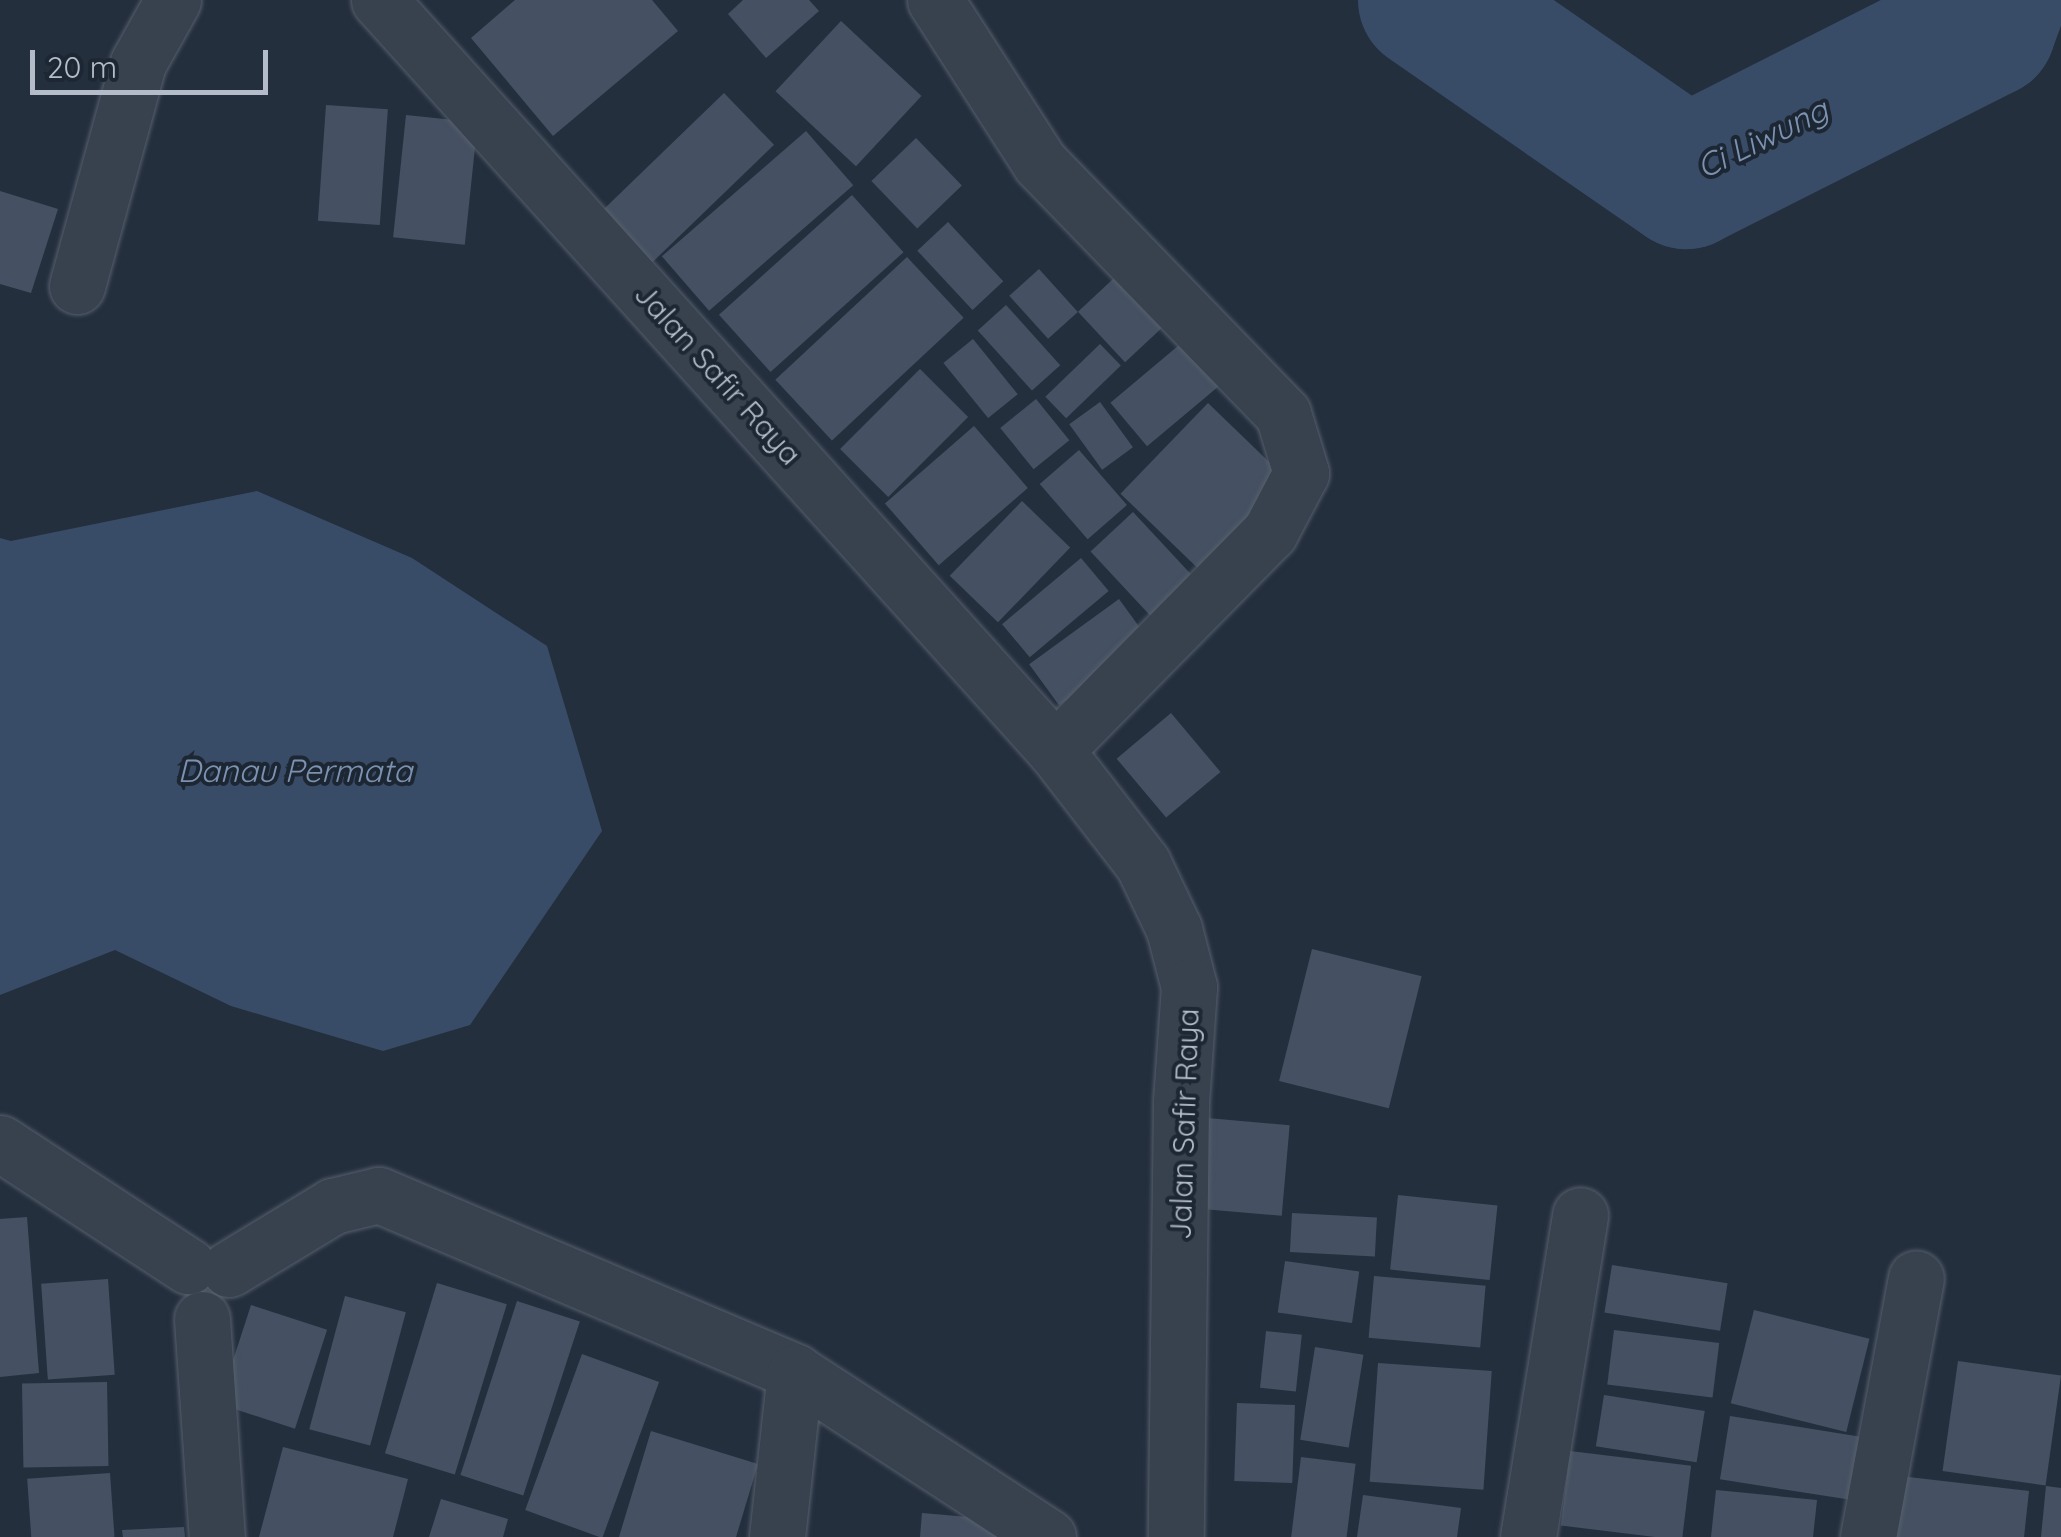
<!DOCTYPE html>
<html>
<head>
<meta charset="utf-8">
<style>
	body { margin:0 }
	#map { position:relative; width:2061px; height:1537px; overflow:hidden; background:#242f3e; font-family:Quicksand,sans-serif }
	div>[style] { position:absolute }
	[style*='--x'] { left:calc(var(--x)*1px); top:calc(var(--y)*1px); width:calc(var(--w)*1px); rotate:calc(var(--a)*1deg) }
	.water>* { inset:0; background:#394c67 }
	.river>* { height:142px; margin:-71px; padding:0 71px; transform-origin:71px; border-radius:71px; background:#394c67 }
	.building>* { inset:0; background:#455162; transform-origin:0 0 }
	.roads { filter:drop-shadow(0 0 2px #565f6c) drop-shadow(0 0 2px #565f6c) }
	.street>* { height:55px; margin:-27.5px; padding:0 27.5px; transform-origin:27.5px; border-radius:27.5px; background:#38414e }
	span { translate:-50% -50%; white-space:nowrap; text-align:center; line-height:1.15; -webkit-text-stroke:8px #1d2633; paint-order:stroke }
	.street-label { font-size:30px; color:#b4bcc9 }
	.water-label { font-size:32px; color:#7c92b1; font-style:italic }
	.scale { position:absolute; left:30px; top:50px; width:238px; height:45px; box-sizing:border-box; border:5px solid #b4bcc9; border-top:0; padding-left:12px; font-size:30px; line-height:35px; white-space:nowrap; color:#b4bcc9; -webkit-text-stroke:8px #1d2633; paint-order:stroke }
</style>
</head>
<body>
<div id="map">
	<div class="water">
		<div style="clip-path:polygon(257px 491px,412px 558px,547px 646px,602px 831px,470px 1025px,383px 1051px,231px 1006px,115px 950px,0 995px,0 538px,11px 541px)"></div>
	</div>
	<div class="river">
		<div style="--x:1429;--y:0;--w:313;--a:34.7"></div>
		<div style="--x:1686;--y:178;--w:335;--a:-26.8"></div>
		<div style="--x:1985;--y:27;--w:29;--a:-70"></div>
	</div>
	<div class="building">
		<div style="clip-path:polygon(515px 0,652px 0,678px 31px,553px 136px,471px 38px)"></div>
		<div style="clip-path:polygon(743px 0,809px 0,819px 11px,766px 58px,728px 14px)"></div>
		<div style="left:841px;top:21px;width:110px;height:96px;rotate:43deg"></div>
		<div style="left:724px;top:93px;width:72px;height:173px;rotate:46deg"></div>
		<div style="left:326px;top:105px;width:62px;height:116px;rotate:4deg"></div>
		<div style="left:406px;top:115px;width:72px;height:123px;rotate:6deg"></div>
		<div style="left:806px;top:131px;width:72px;height:191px;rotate:49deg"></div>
		<div style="left:916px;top:138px;width:66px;height:62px;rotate:46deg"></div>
		<div style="clip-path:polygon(0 191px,58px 209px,31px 293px,0 284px)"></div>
		<div style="left:852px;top:195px;width:77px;height:179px;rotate:48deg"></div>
		<div style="left:948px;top:222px;width:81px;height:42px;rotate:47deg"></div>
		<div style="left:907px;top:257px;width:83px;height:180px;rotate:47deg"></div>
		<div style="left:1127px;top:266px;width:69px;height:67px;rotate:47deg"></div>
		<div style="left:1039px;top:269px;width:58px;height:40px;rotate:48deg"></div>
		<div style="left:1006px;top:305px;width:81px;height:38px;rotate:48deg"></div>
		<div style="left:1197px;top:330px;width:57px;height:113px;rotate:50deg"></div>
		<div style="left:973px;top:339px;width:71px;height:38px;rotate:51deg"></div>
		<div style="left:1100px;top:344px;width:30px;height:76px;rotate:46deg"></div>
		<div style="left:920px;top:369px;width:68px;height:113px;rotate:45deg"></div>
		<div style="left:1036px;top:399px;width:53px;height:46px;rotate:51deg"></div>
		<div style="left:1100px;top:402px;width:56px;height:38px;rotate:54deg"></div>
		<div style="left:1208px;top:403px;width:109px;height:126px;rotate:44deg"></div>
		<div style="left:974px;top:426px;width:82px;height:118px;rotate:49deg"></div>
		<div style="left:1079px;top:450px;width:73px;height:52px;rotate:49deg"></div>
		<div style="left:1022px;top:501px;width:67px;height:104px;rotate:44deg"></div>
		<div style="left:1133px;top:512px;width:100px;height:58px;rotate:47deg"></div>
		<div style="left:1081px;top:558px;width:43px;height:103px;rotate:50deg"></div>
		<div style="left:1119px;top:599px;width:51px;height:111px;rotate:54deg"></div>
		<div style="left:1171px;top:713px;width:77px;height:71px;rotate:50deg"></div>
		<div style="left:1312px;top:949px;width:113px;height:136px;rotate:14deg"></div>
		<div style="left:1196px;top:1117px;width:94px;height:91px;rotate:5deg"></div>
		<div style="left:1398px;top:1195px;width:100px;height:75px;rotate:6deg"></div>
		<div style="left:1292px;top:1213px;width:85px;height:39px;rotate:3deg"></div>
		<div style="clip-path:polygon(27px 1217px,39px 1373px,0 1377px,0 1219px)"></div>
		<div style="left:1285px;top:1261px;width:75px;height:52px;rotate:8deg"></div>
		<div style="left:1612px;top:1265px;width:117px;height:48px;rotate:9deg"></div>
		<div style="left:1374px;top:1276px;width:112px;height:62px;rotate:5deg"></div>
		<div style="left:108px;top:1279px;width:96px;height:67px;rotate:86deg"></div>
		<div style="left:437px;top:1283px;width:73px;height:178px;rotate:17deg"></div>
		<div style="left:345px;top:1296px;width:63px;height:138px;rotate:15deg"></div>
		<div style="left:517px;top:1301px;width:66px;height:183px;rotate:18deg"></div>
		<div style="left:251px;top:1305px;width:80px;height:104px;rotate:18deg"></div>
		<div style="left:1754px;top:1310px;width:119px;height:96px;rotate:14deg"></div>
		<div style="left:1614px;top:1330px;width:106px;height:55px;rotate:7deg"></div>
		<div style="left:1266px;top:1331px;width:36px;height:57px;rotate:6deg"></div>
		<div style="left:1315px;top:1347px;width:49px;height:94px;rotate:9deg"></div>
		<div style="left:582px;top:1354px;width:82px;height:166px;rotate:20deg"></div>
		<div style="left:1958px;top:1361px;width:104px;height:111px;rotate:8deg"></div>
		<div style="left:1378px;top:1363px;width:114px;height:119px;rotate:4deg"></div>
		<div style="left:107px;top:1382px;width:84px;height:85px;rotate:89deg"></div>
		<div style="left:1604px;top:1395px;width:102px;height:52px;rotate:9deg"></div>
		<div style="left:1237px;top:1403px;width:58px;height:78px;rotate:2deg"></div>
		<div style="left:1730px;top:1416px;width:132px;height:64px;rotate:9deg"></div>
		<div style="clip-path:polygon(651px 1431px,758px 1464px,736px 1537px,619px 1537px)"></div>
		<div style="clip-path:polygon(283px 1447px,408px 1479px,393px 1537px,259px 1537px)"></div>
		<div style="left:1570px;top:1451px;width:122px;height:75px;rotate:7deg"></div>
		<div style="left:1301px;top:1457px;width:55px;height:81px;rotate:7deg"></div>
		<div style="left:110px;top:1473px;width:64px;height:83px;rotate:86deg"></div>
		<div style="clip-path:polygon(1900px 1476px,2029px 1491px,2024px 1537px,1894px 1537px)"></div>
		<div style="clip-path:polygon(2046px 1486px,2061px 1488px,2061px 1537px,2041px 1537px)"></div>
		<div style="clip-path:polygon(1716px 1490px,1817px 1500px,1813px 1537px,1711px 1537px)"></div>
		<div style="clip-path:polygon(1363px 1495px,1461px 1508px,1457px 1537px,1357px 1537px)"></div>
		<div style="clip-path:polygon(441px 1499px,508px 1519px,503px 1537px,429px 1537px)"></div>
		<div style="clip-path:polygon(922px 1513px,1015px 1521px,1013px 1537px,920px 1537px)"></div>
		<div style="clip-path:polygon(184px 1527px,185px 1537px,123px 1537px,122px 1530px)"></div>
	</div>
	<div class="roads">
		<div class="street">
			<div style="--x:379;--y:0;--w:1010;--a:47.97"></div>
			<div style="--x:1055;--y:750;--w:144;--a:52.3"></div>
			<div style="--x:1143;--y:864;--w:72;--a:64.5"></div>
			<div style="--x:1174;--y:929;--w:60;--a:75.5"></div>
			<div style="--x:1189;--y:987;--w:115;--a:94"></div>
			<div style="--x:1181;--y:1102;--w:435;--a:90.7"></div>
			<div style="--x:935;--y:0;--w:194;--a:57.2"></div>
			<div style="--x:1040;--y:163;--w:349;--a:45.9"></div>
			<div style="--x:1283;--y:414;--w:62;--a:73"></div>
			<div style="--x:1301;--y:473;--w:67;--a:117.7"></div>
			<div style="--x:1270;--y:532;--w:306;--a:134.6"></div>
			<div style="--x:77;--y:286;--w:231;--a:-74.7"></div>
			<div style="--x:138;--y:63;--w:72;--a:-60.9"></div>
			<div style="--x:0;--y:1143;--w:225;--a:33.2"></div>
			<div style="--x:229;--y:1269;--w:122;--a:-31.2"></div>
			<div style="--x:333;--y:1206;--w:47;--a:-13.4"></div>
			<div style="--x:379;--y:1195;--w:452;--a:23"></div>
			<div style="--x:795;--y:1372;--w:302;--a:33.1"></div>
			<div style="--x:202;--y:1319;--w:219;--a:86.1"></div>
			<div style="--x:777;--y:1537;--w:166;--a:-83.8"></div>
			<div style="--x:1528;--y:1537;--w:326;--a:-80.8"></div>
			<div style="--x:1868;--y:1537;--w:263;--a:-79.5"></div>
		</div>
	</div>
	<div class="street-label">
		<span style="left:718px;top:374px;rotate:48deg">Jalan Safir Raya</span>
		<span style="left:1184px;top:1124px;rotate:-88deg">Jalan Safir Raya</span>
	</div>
	<div class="water-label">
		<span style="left:1762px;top:138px;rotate:-26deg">Ci Liwung</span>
		<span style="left:295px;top:770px">Danau Permata</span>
	</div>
	<div class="scale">20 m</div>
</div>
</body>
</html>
